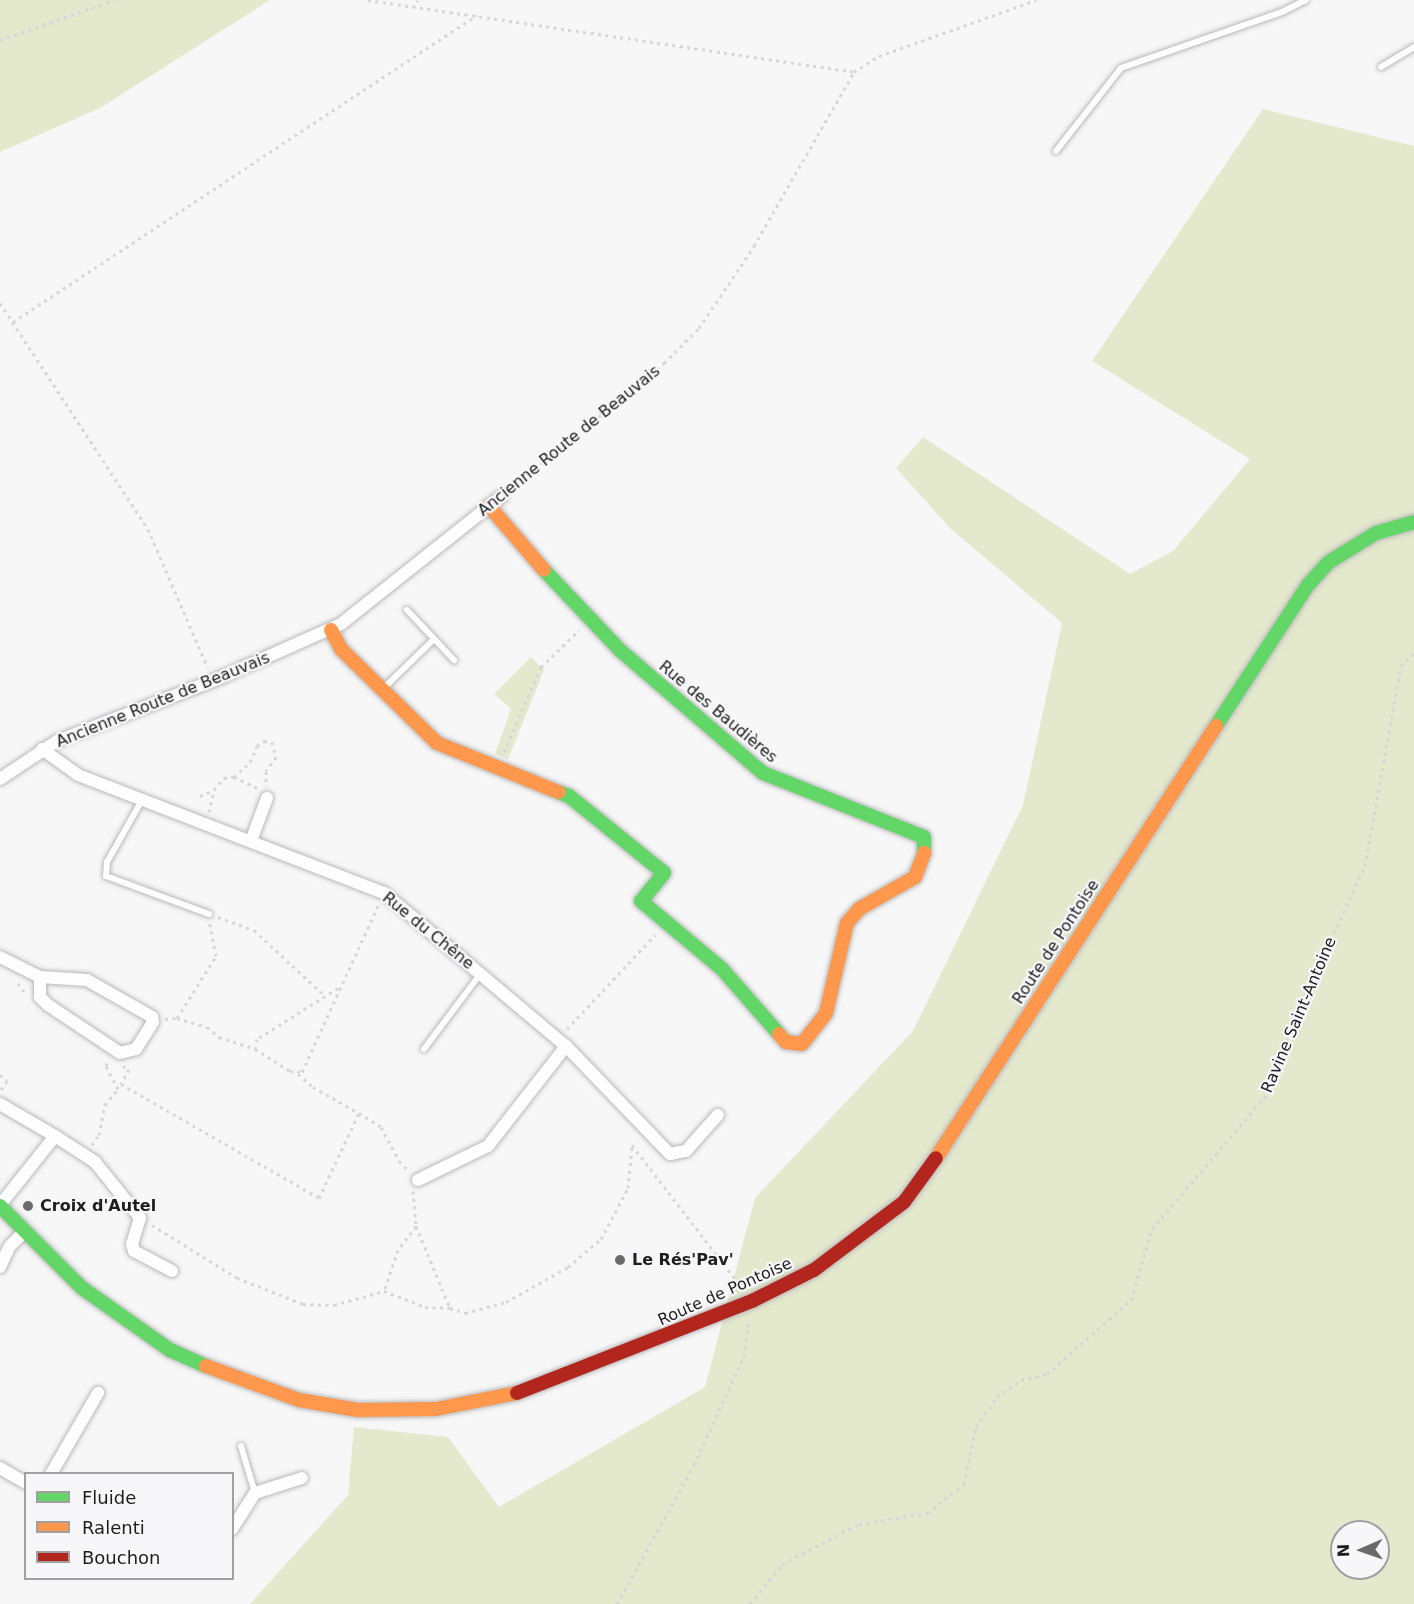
<!DOCTYPE html>
<html>
<head>
<meta charset="utf-8">
<style>
	body { margin:0 }
	#map { position:relative; width:1414px; height:1604px; overflow:hidden; background:#f7f7f8; font-family:"DejaVu Sans",sans-serif }
	div>[style] { position:absolute }
	[style*='--x'] { left:calc(var(--x)*1px); top:calc(var(--y)*1px); width:calc(var(--w)*1px); rotate:calc(var(--a)*1deg) }
	.green>* { inset:0; background:#e4e8cc }
	.path>* { height:3px; margin-top:-1.5px; transform-origin:0; background:repeating-linear-gradient(90deg,#d6d6d7 0 3px,transparent 0 7.5px) }
	.roads { filter:drop-shadow(0 0 2px #b9b9ba) drop-shadow(0 0 2px #b9b9ba) }
	.lane>* { height:6px; margin:-3px; padding:0 3px; transform-origin:3px; border-radius:3px; background:#fefefe }
	.street>* { height:12px; margin:-6px; padding:0 6px; transform-origin:6px; border-radius:6px; background:#fefefe }
	.fast>* { height:14px; margin:-7px; padding:0 7px; transform-origin:7px; border-radius:7px; background:#63d668 }
	.slow>* { height:14px; margin:-7px; padding:0 7px; transform-origin:7px; border-radius:7px; background:#ff974d }
	.jam>* { height:14px; margin:-7px; padding:0 7px; transform-origin:7px; border-radius:7px; background:#b3261e }
	.dots>* { width:16px; height:16px; translate:-50% -50%; box-sizing:border-box; border:3px solid #f7f6f9; border-radius:50% }
	span { translate:-50% -50%; white-space:nowrap; text-align:center; line-height:1.15; -webkit-text-stroke:4.5px #f7f6f9; paint-order:stroke }
	.street-label { font-size:16px; color:#1e1e1f }
	.poi-label { font-size:16px; color:#1e1e1f; font-weight:700 }
	.left { translate:0 -50%; text-align:left }
	.legend { position:absolute; left:24px; top:1472px; width:210px; height:108px; box-sizing:border-box; background:#f7f6f9; border:2px solid #a0a0a2; margin:0; padding:8px 10px; list-style:none; font-size:18px; color:#1e1e1f }
	.legend li { display:flex; align-items:center; gap:12px; height:30px }
	.legend b { width:30px; border:2px solid #a0a0a2 }
	.north { position:absolute; left:1330px; top:1520px; width:60px; height:60px; box-sizing:border-box; background:#f7f6f9; border:2px solid #a0a0a2; border-radius:50%; rotate:268deg; font-size:16px; font-weight:700; line-height:24px; text-align:center; color:#1e1e1f }
	.north::after { content:''; display:block; margin:auto; width:21px; height:27px; background:#6a6a6b; clip-path:polygon(50% 0,100% 100%,50% 72%,0 100%) }
</style>
</head>
<body>
<div id="map">
	<div class="green">
		<div style="clip-path:polygon(0 0,270px 0,100px 108px,0 152px)"></div>
		<div style="clip-path:polygon(evenodd,1263px 109px,1414px 146px,1414px 1604px,250px 1604px,348px 1495px,354px 1427px,448px 1437px,499px 1507px,705px 1387px,755px 1198px,913px 1031px,1023px 805px,1062px 623px,950px 528px,896px 468px,923px 437px,1130px 574px,1173px 551px,1250px 459px,1092px 361px,1263px 109px,1342px 1532px,1378px 1532px,1378px 1568px,1342px 1568px,1342px 1532px)"></div>
		<div style="clip-path:polygon(531px 657px,544px 670px,508px 759px,495px 754px,511px 709px,494px 694px)"></div>
	</div>
	<div class="path">
		<div style="--x:368;--y:0;--w:491;--a:8.4"></div>
		<div style="--x:413;--y:8;--w:9;--a:-58"></div>
		<div style="--x:0;--y:40;--w:121;--a:-19.3"></div>
		<div style="--x:0;--y:303;--w:270;--a:56.8"></div>
		<div style="--x:148;--y:529;--w:151;--a:66.7"></div>
		<div style="--x:13;--y:322;--w:556;--a:-33.49"></div>
		<div style="--x:512;--y:488;--w:197;--a:-39.4"></div>
		<div style="--x:664;--y:363;--w:49;--a:-45"></div>
		<div style="--x:699;--y:328;--w:99;--a:-56.1"></div>
		<div style="--x:754;--y:246;--w:201;--a:-60.1"></div>
		<div style="--x:854;--y:72;--w:30;--a:-33"></div>
		<div style="--x:879;--y:56;--w:167;--a:-19.6"></div>
		<div style="--x:504;--y:752;--w:93;--a:-66.5"></div>
		<div style="--x:541;--y:667;--w:53;--a:-44.2"></div>
		<div style="--x:234;--y:777;--w:22;--a:-43"></div>
		<div style="--x:250;--y:762;--w:17;--a:-66"></div>
		<div style="--x:257;--y:746;--w:9;--a:-36"></div>
		<div style="--x:264;--y:741;--w:8;--a:7"></div>
		<div style="--x:272;--y:742;--w:16;--a:75"></div>
		<div style="--x:276;--y:757;--w:17;--a:126"></div>
		<div style="--x:266;--y:771;--w:15;--a:90"></div>
		<div style="--x:200;--y:796;--w:15;--a:-23"></div>
		<div style="--x:214;--y:790;--w:16;--a:-50"></div>
		<div style="--x:224;--y:778;--w:10;--a:-6"></div>
		<div style="--x:234;--y:777;--w:26;--a:25"></div>
		<div style="--x:209;--y:812;--w:23;--a:-77"></div>
		<div style="--x:218;--y:917;--w:38;--a:20"></div>
		<div style="--x:254;--y:930;--w:96;--a:42.9"></div>
		<div style="--x:18;--y:983;--w:14;--a:56"></div>
		<div style="--x:338;--y:988;--w:96;--a:147.8"></div>
		<div style="--x:257;--y:1039;--w:10;--a:101"></div>
		<div style="--x:255;--y:1049;--w:41;--a:32.2"></div>
		<div style="--x:290;--y:1071;--w:12;--a:5"></div>
		<div style="--x:302;--y:1072;--w:183;--a:-65.4"></div>
		<div style="--x:177;--y:1018;--w:73;--a:-57.8"></div>
		<div style="--x:216;--y:956;--w:33;--a:-101"></div>
		<div style="--x:165;--y:1019;--w:12;--a:-5"></div>
		<div style="--x:177;--y:1018;--w:31;--a:17"></div>
		<div style="--x:207;--y:1027;--w:16;--a:40"></div>
		<div style="--x:219;--y:1037;--w:38;--a:18"></div>
		<div style="--x:567;--y:1029;--w:129;--a:-46.9"></div>
		<div style="--x:123;--y:1066;--w:7;--a:27"></div>
		<div style="--x:129;--y:1069;--w:17;--a:118"></div>
		<div style="--x:121;--y:1084;--w:228;--a:29.9"></div>
		<div style="--x:319;--y:1198;--w:94;--a:-64.8"></div>
		<div style="--x:359;--y:1113;--w:26;--a:32"></div>
		<div style="--x:381;--y:1127;--w:38;--a:62"></div>
		<div style="--x:399;--y:1161;--w:14;--a:45"></div>
		<div style="--x:298;--y:1074;--w:20;--a:41"></div>
		<div style="--x:313;--y:1087;--w:53;--a:29.5"></div>
		<div style="--x:0;--y:1075;--w:9;--a:41"></div>
		<div style="--x:7;--y:1081;--w:12;--a:125"></div>
		<div style="--x:92;--y:1145;--w:12;--a:-55"></div>
		<div style="--x:99;--y:1135;--w:31;--a:-79"></div>
		<div style="--x:105;--y:1105;--w:21;--a:-51"></div>
		<div style="--x:118;--y:1089;--w:26;--a:-118"></div>
		<div style="--x:106;--y:1066;--w:5;--a:-68"></div>
		<div style="--x:632;--y:1145;--w:182;--a:52.4"></div>
		<div style="--x:413;--y:1191;--w:35;--a:85"></div>
		<div style="--x:416;--y:1226;--w:89;--a:67.5"></div>
		<div style="--x:152;--y:1225;--w:100;--a:31.9"></div>
		<div style="--x:237;--y:1278;--w:71;--a:21.5"></div>
		<div style="--x:303;--y:1304;--w:31;--a:2"></div>
		<div style="--x:334;--y:1305;--w:52;--a:-15.6"></div>
		<div style="--x:416;--y:1226;--w:30;--a:127"></div>
		<div style="--x:398;--y:1250;--w:43;--a:108.9"></div>
		<div style="--x:384;--y:1291;--w:44;--a:21.3"></div>
		<div style="--x:425;--y:1307;--w:25;--a:2"></div>
		<div style="--x:450;--y:1308;--w:16;--a:18"></div>
		<div style="--x:465;--y:1313;--w:42;--a:-15"></div>
		<div style="--x:506;--y:1302;--w:71;--a:-29.4"></div>
		<div style="--x:568;--y:1267;--w:43;--a:-40.3"></div>
		<div style="--x:601;--y:1239;--w:58;--a:-62.1"></div>
		<div style="--x:628;--y:1188;--w:41;--a:-84.4"></div>
		<div style="--x:617;--y:1604;--w:159;--a:-61"></div>
		<div style="--x:694;--y:1465;--w:120;--a:-65.4"></div>
		<div style="--x:744;--y:1356;--w:37;--a:-82"></div>
		<div style="--x:750;--y:1604;--w:51;--a:-51.3"></div>
		<div style="--x:782;--y:1564;--w:87;--a:-27.5"></div>
		<div style="--x:859;--y:1524;--w:69;--a:-9.2"></div>
		<div style="--x:927;--y:1513;--w:47;--a:-38.1"></div>
		<div style="--x:964;--y:1484;--w:58;--a:-78.1"></div>
		<div style="--x:976;--y:1427;--w:37;--a:-55"></div>
		<div style="--x:997;--y:1397;--w:29;--a:-35"></div>
		<div style="--x:1021;--y:1380;--w:27;--a:-13"></div>
		<div style="--x:1047;--y:1374;--w:112;--a:-41.4"></div>
		<div style="--x:1131;--y:1300;--w:74;--a:-73.5"></div>
		<div style="--x:1152;--y:1229;--w:182;--a:-49.5"></div>
		<div style="--x:1270;--y:1091;--w:73;--a:-71.6"></div>
		<div style="--x:1293;--y:1022;--w:172;--a:-65.2"></div>
		<div style="--x:1365;--y:866;--w:203;--a:-79.8"></div>
		<div style="--x:1401;--y:666;--w:18;--a:-45"></div>
	</div>
	<div class="roads">
		<div class="lane">
			<div style="--x:1381;--y:67;--w:39;--a:-31"></div>
			<div style="--x:1056;--y:151;--w:105;--a:-51.9"></div>
			<div style="--x:1121;--y:68;--w:170;--a:-19.2"></div>
			<div style="--x:1282;--y:12;--w:27;--a:-27"></div>
			<div style="--x:407;--y:610;--w:69;--a:46.8"></div>
			<div style="--x:385;--y:687;--w:67;--a:-44.4"></div>
			<div style="--x:142;--y:800;--w:71;--a:119.4"></div>
			<div style="--x:107;--y:862;--w:14;--a:94"></div>
			<div style="--x:106;--y:876;--w:110;--a:20.3"></div>
			<div style="--x:424;--y:1049;--w:95;--a:-53.1"></div>
			<div style="--x:241;--y:1446;--w:49;--a:73.4"></div>
		</div>
		<div class="street">
			<div style="--x:42;--y:749;--w:44;--a:35.8"></div>
			<div style="--x:78;--y:775;--w:328;--a:21.1"></div>
			<div style="--x:384;--y:893;--w:238;--a:40.1"></div>
			<div style="--x:566;--y:1046;--w:150;--a:46.1"></div>
			<div style="--x:670;--y:1154;--w:16;--a:-11"></div>
			<div style="--x:686;--y:1151;--w:48;--a:-48.4"></div>
			<div style="--x:0;--y:779;--w:69;--a:-33.7"></div>
			<div style="--x:57;--y:741;--w:169;--a:-21.1"></div>
			<div style="--x:215;--y:680;--w:138;--a:-24"></div>
			<div style="--x:341;--y:624;--w:206;--a:-38.5"></div>
			<div style="--x:251;--y:841;--w:46;--a:-69.6"></div>
			<div style="--x:0;--y:957;--w:45;--a:26.6"></div>
			<div style="--x:40;--y:977;--w:47;--a:3.7"></div>
			<div style="--x:87;--y:980;--w:75;--a:29.6"></div>
			<div style="--x:152;--y:1017;--w:5;--a:79"></div>
			<div style="--x:153;--y:1022;--w:32;--a:122"></div>
			<div style="--x:136;--y:1049;--w:16;--a:166"></div>
			<div style="--x:120;--y:1053;--w:87;--a:-146.3"></div>
			<div style="--x:48;--y:1005;--w:11;--a:-135"></div>
			<div style="--x:40;--y:997;--w:20;--a:-90"></div>
			<div style="--x:0;--y:1104;--w:64;--a:30.2"></div>
			<div style="--x:418;--y:1180;--w:78;--a:-25.9"></div>
			<div style="--x:488;--y:1146;--w:127;--a:-52"></div>
			<div style="--x:0;--y:1205;--w:88;--a:-51.4"></div>
			<div style="--x:55;--y:1136;--w:48;--a:33"></div>
			<div style="--x:95;--y:1162;--w:72;--a:51.2"></div>
			<div style="--x:140;--y:1218;--w:27;--a:107"></div>
			<div style="--x:132;--y:1244;--w:7;--a:74"></div>
			<div style="--x:134;--y:1251;--w:43;--a:27.8"></div>
			<div style="--x:0;--y:1267;--w:23;--a:-65"></div>
			<div style="--x:10;--y:1246;--w:20;--a:-45"></div>
			<div style="--x:0;--y:1468;--w:30;--a:30"></div>
			<div style="--x:51;--y:1474;--w:94;--a:-59.9"></div>
			<div style="--x:232;--y:1529;--w:43;--a:-57.4"></div>
			<div style="--x:255;--y:1493;--w:49;--a:-17.7"></div>
		</div>
		<div class="fast">
			<div style="--x:544;--y:570;--w:112;--a:46.5"></div>
			<div style="--x:621;--y:651;--w:187;--a:40.7"></div>
			<div style="--x:763;--y:773;--w:173;--a:21.7"></div>
			<div style="--x:924;--y:837;--w:16;--a:90"></div>
			<div style="--x:1216;--y:726;--w:168;--a:-56.9"></div>
			<div style="--x:1308;--y:585;--w:31;--a:-48"></div>
			<div style="--x:1329;--y:562;--w:55;--a:-31.7"></div>
			<div style="--x:1376;--y:533;--w:40;--a:-16"></div>
			<div style="--x:558;--y:792;--w:12;--a:20"></div>
			<div style="--x:569;--y:796;--w:122;--a:39"></div>
			<div style="--x:664;--y:873;--w:36;--a:129"></div>
			<div style="--x:641;--y:901;--w:106;--a:40"></div>
			<div style="--x:722;--y:969;--w:86;--a:48.8"></div>
			<div style="--x:0;--y:1206;--w:116;--a:45"></div>
			<div style="--x:82;--y:1288;--w:108;--a:35.2"></div>
			<div style="--x:170;--y:1350;--w:39;--a:24"></div>
		</div>
		<div class="slow">
			<div style="--x:489;--y:506;--w:84;--a:49.3"></div>
			<div style="--x:331;--y:630;--w:21;--a:62"></div>
			<div style="--x:341;--y:649;--w:134;--a:44.4"></div>
			<div style="--x:437;--y:743;--w:131;--a:22"></div>
			<div style="--x:779;--y:1034;--w:11;--a:49"></div>
			<div style="--x:786;--y:1042;--w:16;--a:7"></div>
			<div style="--x:802;--y:1044;--w:39;--a:-52"></div>
			<div style="--x:826;--y:1013;--w:92;--a:-76.9"></div>
			<div style="--x:847;--y:923;--w:18;--a:-49"></div>
			<div style="--x:859;--y:909;--w:64;--a:-29.7"></div>
			<div style="--x:915;--y:877;--w:26;--a:-69"></div>
			<div style="--x:936;--y:1158;--w:515;--a:-57.05"></div>
			<div style="--x:206;--y:1366;--w:99;--a:20.1"></div>
			<div style="--x:299;--y:1400;--w:60;--a:9.6"></div>
			<div style="--x:358;--y:1410;--w:78;--a:-0.7"></div>
			<div style="--x:436;--y:1409;--w:83;--a:-11.2"></div>
		</div>
		<div class="jam">
			<div style="--x:517;--y:1393;--w:252;--a:-21.4"></div>
			<div style="--x:752;--y:1301;--w:69;--a:-26.6"></div>
			<div style="--x:814;--y:1270;--w:113;--a:-37.1"></div>
			<div style="--x:904;--y:1202;--w:54;--a:-54"></div>
		</div>
	</div>
	<div class="dots">
		<div style="left:28px;top:1206px;background:#6a6a6b"></div>
		<div style="left:620px;top:1260px;background:#6a6a6b"></div>
	</div>
	<div class="street-label">
		<span style="left:569px;top:441px;rotate:-39deg">Ancienne Route de Beauvais</span>
		<span style="left:163px;top:700px;rotate:-22deg">Ancienne Route de Beauvais</span>
		<span style="left:718px;top:712px;rotate:40deg">Rue des Baudières</span>
		<span style="left:428px;top:931px;rotate:39deg">Rue du Chêne</span>
		<span style="left:1056px;top:942px;rotate:-57deg">Route de Pontoise</span>
		<span style="left:1299px;top:1015px;rotate:-67deg">Ravine Saint-Antoine</span>
		<span style="left:725px;top:1292px;rotate:-24deg">Route de Pontoise</span>
	</div>
	<div class="poi-label">
		<span class="left" style="left:40px;top:1206px">Croix d'Autel</span>
		<span class="left" style="left:632px;top:1260px">Le Rés'Pav'</span>
	</div>
	<ul class="legend">
	<li><b style="height:8px;background:#63d668"></b>Fluide</li>
	<li><b style="height:8px;background:#ff974d"></b>Ralenti</li>
	<li><b style="height:8px;background:#b3261e"></b>Bouchon</li>
	</ul>
	<div class="north">N</div>
</div>
</body>
</html>
